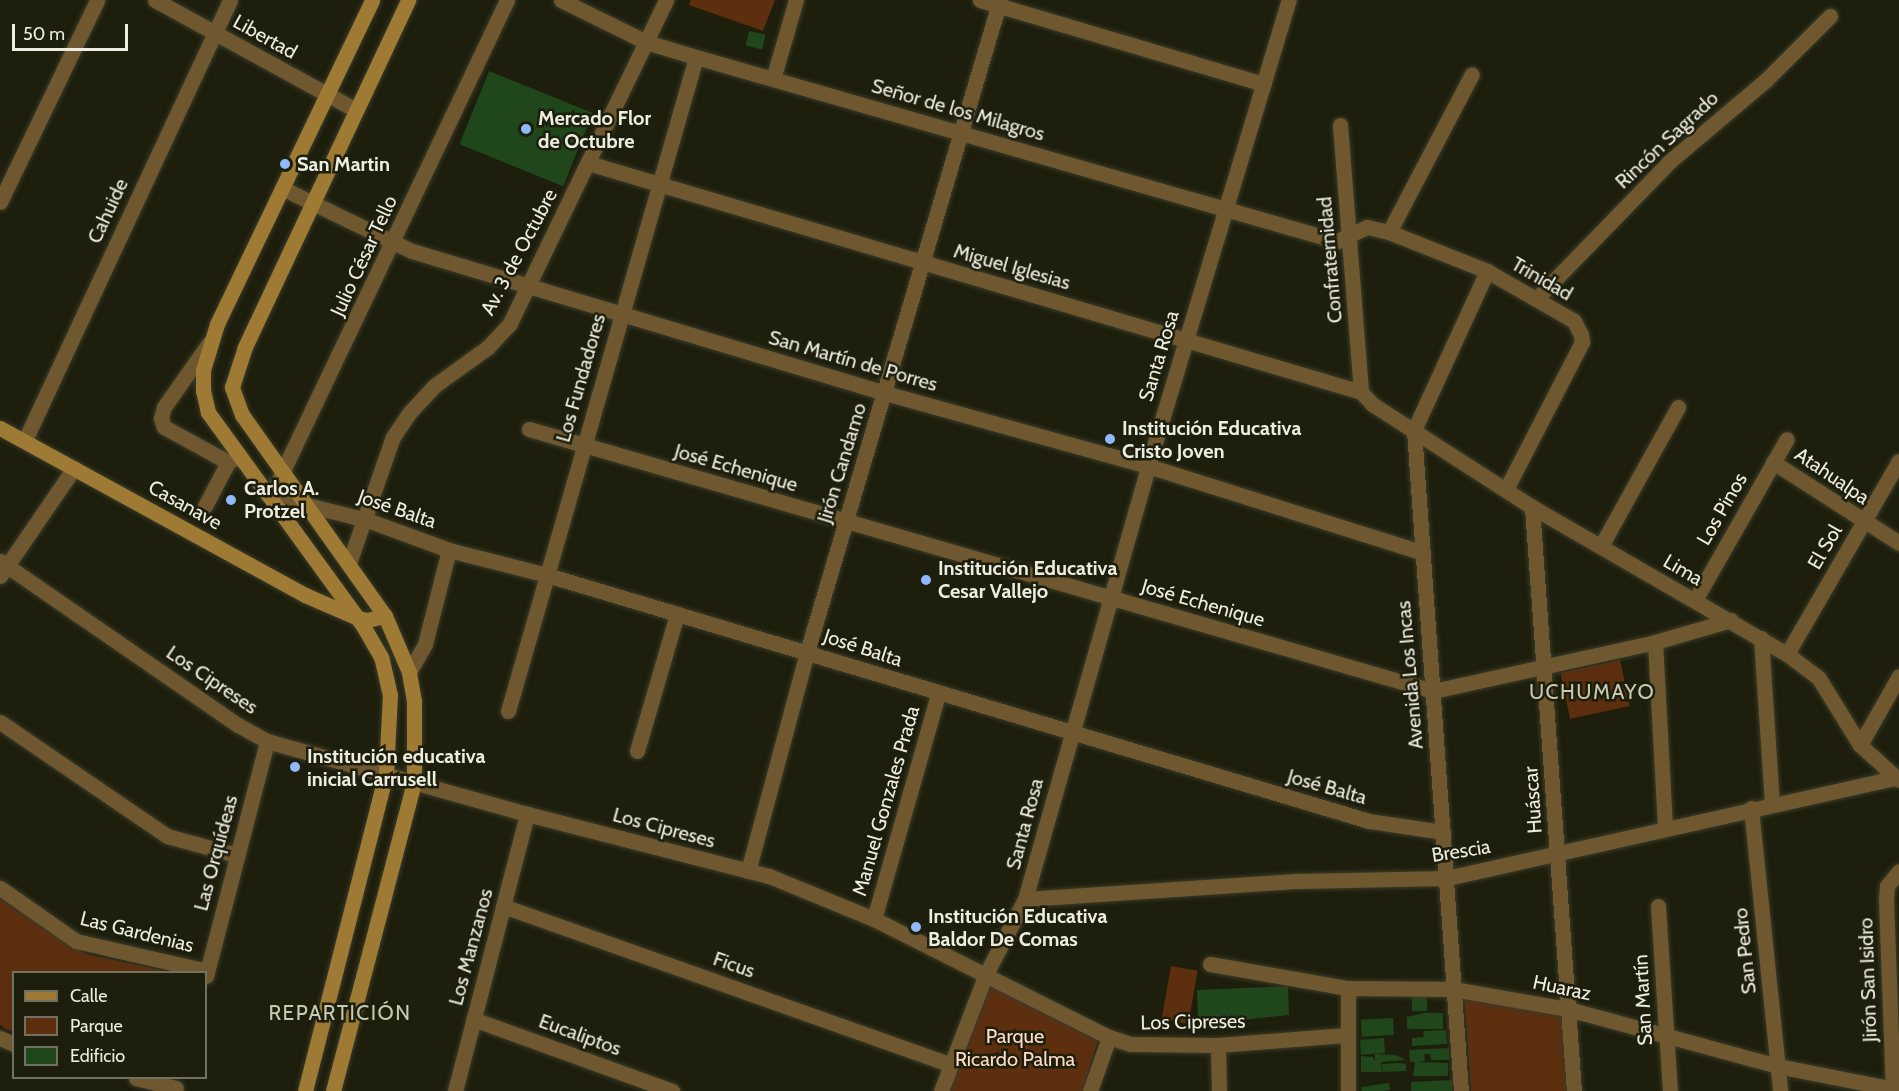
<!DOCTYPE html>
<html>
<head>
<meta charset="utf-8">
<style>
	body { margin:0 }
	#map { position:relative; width:1899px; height:1091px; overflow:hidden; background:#1d1e0b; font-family:Cabin,sans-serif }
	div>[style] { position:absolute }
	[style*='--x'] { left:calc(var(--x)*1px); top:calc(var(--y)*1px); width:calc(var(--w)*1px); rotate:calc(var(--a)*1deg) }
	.green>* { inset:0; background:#5e2f0f; transform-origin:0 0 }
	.building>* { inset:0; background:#20471b; transform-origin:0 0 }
	.roads { filter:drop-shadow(0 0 2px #3a3b29) drop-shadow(0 0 2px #3a3b29) }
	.street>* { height:15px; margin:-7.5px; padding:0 7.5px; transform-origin:7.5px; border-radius:7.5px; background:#6f582f }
	.secondary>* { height:15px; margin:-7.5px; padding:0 7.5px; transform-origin:7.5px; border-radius:7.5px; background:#9e7a34 }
	.dots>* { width:16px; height:16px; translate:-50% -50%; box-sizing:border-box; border:3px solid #1d1e0b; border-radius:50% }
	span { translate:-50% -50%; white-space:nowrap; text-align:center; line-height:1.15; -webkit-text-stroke:5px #1d1e0b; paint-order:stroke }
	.street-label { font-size:20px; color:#ecede1 }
	.poi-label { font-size:20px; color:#ecede1; font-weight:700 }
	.left { translate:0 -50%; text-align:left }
	.park-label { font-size:20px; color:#fedcc9 }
	.neighbourhood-label { font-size:21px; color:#c7cab1; letter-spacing:1.5px }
	.legend { position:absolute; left:12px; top:971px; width:195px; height:108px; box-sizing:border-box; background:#1d1e0b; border:2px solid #707161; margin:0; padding:8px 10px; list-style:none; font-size:18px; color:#ecede1 }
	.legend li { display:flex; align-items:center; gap:12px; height:30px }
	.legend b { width:30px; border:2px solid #707161 }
	.scale { position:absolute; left:12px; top:24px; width:116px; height:27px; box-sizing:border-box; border:3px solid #ecede1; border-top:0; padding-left:8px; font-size:18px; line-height:21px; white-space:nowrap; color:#ecede1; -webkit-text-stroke:4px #1d1e0b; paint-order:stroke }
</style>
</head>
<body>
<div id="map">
	<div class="green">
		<div style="clip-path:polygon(691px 0,775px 0,763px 31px,689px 5px)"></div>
		<div style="left:1620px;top:660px;width:47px;height:61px;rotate:78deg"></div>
		<div style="clip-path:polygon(0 899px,86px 954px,170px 972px,14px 972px,13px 1031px,6px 1029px,0 1025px)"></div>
		<div style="left:1171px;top:966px;width:27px;height:54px;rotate:10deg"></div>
		<div style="clip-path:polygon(989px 984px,1098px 1040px,1083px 1091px,950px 1091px)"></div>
		<div style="clip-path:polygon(1464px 993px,1564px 1010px,1571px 1091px,1471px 1091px)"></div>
	</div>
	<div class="building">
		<div style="left:749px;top:31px;width:17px;height:15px;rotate:13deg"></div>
		<div style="left:489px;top:71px;width:112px;height:79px;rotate:22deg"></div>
		<div style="clip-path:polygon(1288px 986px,1289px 1015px,1232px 1021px,1232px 1017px,1198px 1018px,1197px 990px)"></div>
		<div style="left:1412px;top:993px;width:15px;height:18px"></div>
		<div style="clip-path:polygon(1424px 1013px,1443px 1013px,1443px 1029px,1407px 1029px,1407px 1017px)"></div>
		<div style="left:1393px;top:1018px;width:17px;height:32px;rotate:87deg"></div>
		<div style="clip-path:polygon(1446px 1030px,1447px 1044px,1412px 1046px,1412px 1038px,1424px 1037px,1423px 1031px)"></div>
		<div style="left:1384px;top:1038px;width:15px;height:24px;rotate:86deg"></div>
		<div style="clip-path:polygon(1449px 1048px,1449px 1060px,1431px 1060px,1430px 1054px,1424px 1054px,1425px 1061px,1417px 1062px,1448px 1063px,1448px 1076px,1413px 1076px,1415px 1062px,1410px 1062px,1409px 1050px)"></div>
		<div style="clip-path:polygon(1375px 1054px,1396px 1055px,1406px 1060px,1381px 1062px,1382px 1072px,1361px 1072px,1361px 1056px,1373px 1057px,1375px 1061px)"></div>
		<div style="clip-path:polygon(1398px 1063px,1406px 1064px,1406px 1071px,1383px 1072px,1382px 1064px)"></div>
		<div style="clip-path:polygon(1452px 1080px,1452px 1091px,1411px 1091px,1411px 1082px)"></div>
		<div style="left:1389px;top:1083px;width:7px;height:28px;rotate:82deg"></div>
	</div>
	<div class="roads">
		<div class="street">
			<div style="--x:155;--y:0;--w:229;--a:28.7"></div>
			<div style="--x:507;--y:0;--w:549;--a:115.45"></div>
			<div style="--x:271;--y:496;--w:99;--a:14"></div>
			<div style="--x:367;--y:520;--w:87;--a:20.1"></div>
			<div style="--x:449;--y:550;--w:101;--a:14.3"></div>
			<div style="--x:547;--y:575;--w:858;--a:16.66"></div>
			<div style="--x:1369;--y:821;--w:75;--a:8.5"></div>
			<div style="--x:561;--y:0;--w:95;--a:26.3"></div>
			<div style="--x:646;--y:42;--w:52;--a:16.7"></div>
			<div style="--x:696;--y:57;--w:667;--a:16.02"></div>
			<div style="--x:1337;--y:241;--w:33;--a:-25"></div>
			<div style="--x:1367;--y:227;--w:23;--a:13"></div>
			<div style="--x:1389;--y:232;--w:105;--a:21.7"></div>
			<div style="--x:1487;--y:271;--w:100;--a:29.9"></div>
			<div style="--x:1574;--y:321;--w:16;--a:63"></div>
			<div style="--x:1581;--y:335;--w:7;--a:82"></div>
			<div style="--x:1582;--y:342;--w:165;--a:117.3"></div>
			<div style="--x:980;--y:0;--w:296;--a:16.5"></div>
			<div style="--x:773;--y:79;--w:82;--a:-73.8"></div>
			<div style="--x:1340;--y:125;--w:268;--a:85.5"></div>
			<div style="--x:588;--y:163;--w:806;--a:16.5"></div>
			<div style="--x:1361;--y:392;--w:16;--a:47"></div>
			<div style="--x:1372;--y:404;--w:190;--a:32.8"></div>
			<div style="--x:1532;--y:507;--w:294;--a:30"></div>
			<div style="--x:1787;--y:654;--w:39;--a:37"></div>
			<div style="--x:1818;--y:677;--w:80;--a:58.3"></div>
			<div style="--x:1860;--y:745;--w:52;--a:41.9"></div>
			<div style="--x:282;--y:188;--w:144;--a:25.9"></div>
			<div style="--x:412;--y:251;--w:494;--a:16.7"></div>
			<div style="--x:885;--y:393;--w:273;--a:15.5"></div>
			<div style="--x:1148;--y:466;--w:286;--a:17.5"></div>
			<div style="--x:0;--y:202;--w:224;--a:-64.3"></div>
			<div style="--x:1389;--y:232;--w:178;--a:-62.3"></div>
			<div style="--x:1536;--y:299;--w:191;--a:-45.8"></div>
			<div style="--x:1669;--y:162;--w:126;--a:-40.2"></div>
			<div style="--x:1765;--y:81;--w:92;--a:-45"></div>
			<div style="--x:209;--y:343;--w:78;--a:125.1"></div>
			<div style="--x:164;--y:407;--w:11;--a:105"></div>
			<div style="--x:161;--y:418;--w:9;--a:72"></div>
			<div style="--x:164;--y:427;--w:73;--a:28.7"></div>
			<div style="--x:228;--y:462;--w:13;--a:-29"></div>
			<div style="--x:529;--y:429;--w:941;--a:16.16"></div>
			<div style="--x:1433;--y:691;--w:227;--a:-12.4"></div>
			<div style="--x:1655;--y:642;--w:79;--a:-16.1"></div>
			<div style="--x:25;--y:440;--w:485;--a:-65"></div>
			<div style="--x:1773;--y:462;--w:150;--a:32.7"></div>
			<div style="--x:205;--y:506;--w:50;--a:-62.4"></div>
			<div style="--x:1532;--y:507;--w:586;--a:85.89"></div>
			<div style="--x:1601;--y:546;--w:159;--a:-61"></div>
			<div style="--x:0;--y:561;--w:289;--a:34.6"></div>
			<div style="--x:238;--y:725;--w:33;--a:29"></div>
			<div style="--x:267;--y:741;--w:270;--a:15.7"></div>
			<div style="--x:527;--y:814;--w:250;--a:14.4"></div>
			<div style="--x:769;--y:876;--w:113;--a:22.3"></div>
			<div style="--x:874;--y:919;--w:263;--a:26.7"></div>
			<div style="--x:1109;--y:1037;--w:22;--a:18"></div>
			<div style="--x:1130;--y:1044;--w:88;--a:0.7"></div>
			<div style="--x:1218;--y:1045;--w:128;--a:-4.5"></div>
			<div style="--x:349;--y:563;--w:133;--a:-70.8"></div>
			<div style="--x:393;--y:437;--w:30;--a:-56"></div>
			<div style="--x:410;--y:412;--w:35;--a:-47"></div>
			<div style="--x:434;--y:386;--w:67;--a:-35.8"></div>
			<div style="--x:488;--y:347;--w:33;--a:-47"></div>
			<div style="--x:510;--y:323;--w:359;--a:-64.2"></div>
			<div style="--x:0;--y:576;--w:131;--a:-55.6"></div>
			<div style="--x:1695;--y:600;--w:185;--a:-60.3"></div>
			<div style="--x:1761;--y:638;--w:164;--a:86.2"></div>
			<div style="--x:1655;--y:642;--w:186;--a:86.9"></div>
			<div style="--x:1787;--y:654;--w:223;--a:-59.9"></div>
			<div style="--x:409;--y:672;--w:32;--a:-60"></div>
			<div style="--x:425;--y:644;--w:97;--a:-75.7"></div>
			<div style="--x:508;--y:711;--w:680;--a:-73.96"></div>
			<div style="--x:0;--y:722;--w:202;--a:34.3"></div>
			<div style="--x:167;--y:836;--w:73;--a:15.2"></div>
			<div style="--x:1860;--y:745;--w:79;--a:-60.5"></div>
			<div style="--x:637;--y:751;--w:143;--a:-73.7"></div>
			<div style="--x:1751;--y:808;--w:284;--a:84.1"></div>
			<div style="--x:748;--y:871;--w:227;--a:-74.9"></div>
			<div style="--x:807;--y:652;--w:680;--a:-73.51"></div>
			<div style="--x:0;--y:888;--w:93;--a:34.9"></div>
			<div style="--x:76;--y:941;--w:134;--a:12.9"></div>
			<div style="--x:1025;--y:899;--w:275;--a:-3.8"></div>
			<div style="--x:1299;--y:881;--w:148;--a:-1.2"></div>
			<div style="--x:1447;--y:878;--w:458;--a:-12.6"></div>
			<div style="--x:503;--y:906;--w:475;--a:19.5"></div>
			<div style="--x:1658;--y:906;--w:185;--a:86.3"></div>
			<div style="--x:874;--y:919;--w:233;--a:-74.1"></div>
			<div style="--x:1210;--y:964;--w:140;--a:9.9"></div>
			<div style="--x:1348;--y:988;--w:105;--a:0.5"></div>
			<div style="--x:1453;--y:989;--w:117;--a:9.9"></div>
			<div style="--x:1568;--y:1009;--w:218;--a:15.2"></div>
			<div style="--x:1778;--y:1066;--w:123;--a:11.2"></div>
			<div style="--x:206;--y:976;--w:243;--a:-75.4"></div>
			<div style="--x:473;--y:1019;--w:212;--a:19.9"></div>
			<div style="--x:0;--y:1038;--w:15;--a:23"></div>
			<div style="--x:1218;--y:1045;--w:46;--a:88.8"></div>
			<div style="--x:136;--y:1078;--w:41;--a:14"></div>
			<div style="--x:455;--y:1091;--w:286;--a:-75.4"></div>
			<div style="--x:941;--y:1091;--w:125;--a:-69"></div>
			<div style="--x:986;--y:974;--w:85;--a:-62.5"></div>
			<div style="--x:1025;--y:899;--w:450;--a:-74.1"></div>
			<div style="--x:1148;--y:466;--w:487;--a:-73.2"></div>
			<div style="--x:1090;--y:1091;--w:57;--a:-70.6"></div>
			<div style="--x:1348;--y:1091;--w:103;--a:-90"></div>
			<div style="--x:1461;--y:1091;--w:663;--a:-94.07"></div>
			<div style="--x:1414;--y:430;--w:175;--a:-65.3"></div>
			<div style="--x:1893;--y:1091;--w:191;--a:-92.1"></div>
			<div style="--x:1886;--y:900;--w:14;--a:-86"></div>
			<div style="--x:1887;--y:886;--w:19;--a:-51"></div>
		</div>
		<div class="secondary">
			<div style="--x:0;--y:428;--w:348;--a:28.7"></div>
			<div style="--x:305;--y:595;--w:58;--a:23.5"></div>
			<div style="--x:358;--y:618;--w:9;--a:13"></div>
			<div style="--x:367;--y:620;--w:18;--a:-13"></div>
			<div style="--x:305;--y:1091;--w:328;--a:-75.7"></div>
			<div style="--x:386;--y:773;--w:78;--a:-87.1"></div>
			<div style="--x:390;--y:695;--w:39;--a:-103"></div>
			<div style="--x:381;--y:657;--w:34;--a:-120"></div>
			<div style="--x:364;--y:627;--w:266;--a:-126"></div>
			<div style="--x:208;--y:412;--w:22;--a:-103"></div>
			<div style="--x:203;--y:391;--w:21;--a:-90"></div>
			<div style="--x:203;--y:370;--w:48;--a:-73.1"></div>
			<div style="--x:217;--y:324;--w:359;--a:-64.4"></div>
			<div style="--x:333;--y:1091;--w:319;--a:-75.3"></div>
			<div style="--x:414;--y:782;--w:81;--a:-90"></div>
			<div style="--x:414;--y:701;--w:29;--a:-100"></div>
			<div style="--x:409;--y:672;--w:61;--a:-113.2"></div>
			<div style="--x:385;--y:616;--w:247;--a:-125.4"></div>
			<div style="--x:242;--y:415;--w:30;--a:-110"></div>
			<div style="--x:232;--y:387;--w:40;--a:-72"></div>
			<div style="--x:244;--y:349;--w:386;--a:-64.8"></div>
		</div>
	</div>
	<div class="dots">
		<div style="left:526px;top:129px;background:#90b8fd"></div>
		<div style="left:285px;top:164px;background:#90b8fd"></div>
		<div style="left:1110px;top:439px;background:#90b8fd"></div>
		<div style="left:231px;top:500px;background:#90b8fd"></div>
		<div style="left:926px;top:580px;background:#90b8fd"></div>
		<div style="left:295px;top:767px;background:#90b8fd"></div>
		<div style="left:916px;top:927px;background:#90b8fd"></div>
	</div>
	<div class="street-label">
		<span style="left:265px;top:37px;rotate:29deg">Libertad</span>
		<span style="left:958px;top:110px;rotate:16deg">Señor de los Milagros</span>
		<span style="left:1667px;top:140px;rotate:-43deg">Rincón Sagrado</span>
		<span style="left:108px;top:211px;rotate:-65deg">Cahuide</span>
		<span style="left:519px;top:252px;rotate:-62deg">Av. 3 de Octubre</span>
		<span style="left:364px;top:256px;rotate:-65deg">Julio César Tello</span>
		<span style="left:1330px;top:260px;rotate:-95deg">Confraternidad</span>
		<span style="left:1012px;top:267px;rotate:16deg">Miguel Iglesias</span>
		<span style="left:1542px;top:279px;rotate:30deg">Trinidad</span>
		<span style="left:1159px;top:356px;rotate:-73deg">Santa Rosa</span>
		<span style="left:853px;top:361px;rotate:16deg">San Martín de Porres</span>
		<span style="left:581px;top:378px;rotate:-74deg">Los Fundadores</span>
		<span style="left:842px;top:463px;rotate:-73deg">Jirón Candamo</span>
		<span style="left:736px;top:468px;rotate:16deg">José Echenique</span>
		<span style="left:1832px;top:476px;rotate:34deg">Atahualpa</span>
		<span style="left:185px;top:505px;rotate:29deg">Casanave</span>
		<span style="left:397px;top:509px;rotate:19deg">José Balta</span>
		<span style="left:1722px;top:509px;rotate:-60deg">Los Pinos</span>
		<span style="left:1825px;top:547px;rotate:-60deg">El Sol</span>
		<span style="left:1683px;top:570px;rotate:30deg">Lima</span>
		<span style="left:1203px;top:603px;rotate:16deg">José Echenique</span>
		<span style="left:863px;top:648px;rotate:18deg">José Balta</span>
		<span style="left:1410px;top:675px;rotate:-95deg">Avenida Los Incas</span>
		<span style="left:212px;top:680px;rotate:34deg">Los Cipreses</span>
		<span style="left:1327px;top:787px;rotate:16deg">José Balta</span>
		<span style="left:1533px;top:800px;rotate:-94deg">Huáscar</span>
		<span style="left:886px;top:801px;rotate:-74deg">Manuel Gonzales Prada</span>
		<span style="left:1025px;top:824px;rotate:-75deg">Santa Rosa</span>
		<span style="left:664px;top:828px;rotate:15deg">Los Cipreses</span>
		<span style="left:1461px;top:851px;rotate:-9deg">Brescia</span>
		<span style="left:216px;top:853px;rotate:-75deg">Las Orquídeas</span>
		<span style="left:137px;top:932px;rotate:14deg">Las Gardenias</span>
		<span style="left:471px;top:947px;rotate:-75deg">Los Manzanos</span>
		<span style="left:1745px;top:951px;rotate:-96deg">San Pedro</span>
		<span style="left:734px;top:965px;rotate:19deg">Ficus</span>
		<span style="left:1868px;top:980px;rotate:-92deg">Jirón San Isidro</span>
		<span style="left:1562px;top:988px;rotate:12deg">Huaraz</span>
		<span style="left:1643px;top:1000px;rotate:-93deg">San Martín</span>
		<span style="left:1193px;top:1022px;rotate:-1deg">Los Cipreses</span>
		<span style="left:580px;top:1035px;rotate:20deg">Eucaliptos</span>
	</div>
	<div class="poi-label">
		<span class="left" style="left:538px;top:130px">Mercado Flor<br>de Octubre</span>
		<span class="left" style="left:297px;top:164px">San Martin</span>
		<span class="left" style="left:1122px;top:440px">Institución Educativa<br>Cristo Joven</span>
		<span class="left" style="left:244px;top:500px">Carlos A.<br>Protzel</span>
		<span class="left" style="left:938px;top:580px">Institución Educativa<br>Cesar Vallejo</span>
		<span class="left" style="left:307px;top:768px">Institución educativa<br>inicial Carrusell</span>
		<span class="left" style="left:928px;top:928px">Institución Educativa<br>Baldor De Comas</span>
	</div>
	<div class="park-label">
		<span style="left:1015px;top:1048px">Parque<br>Ricardo Palma</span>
	</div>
	<div class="neighbourhood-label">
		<span style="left:1592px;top:692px">UCHUMAYO</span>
		<span style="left:340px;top:1013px">REPARTICIÓN</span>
	</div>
	<ul class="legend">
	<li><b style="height:8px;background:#9e7a34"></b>Calle</li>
	<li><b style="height:16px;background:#5e2f0f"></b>Parque</li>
	<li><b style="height:16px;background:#20471b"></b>Edificio</li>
	</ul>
	<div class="scale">50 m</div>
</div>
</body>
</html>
